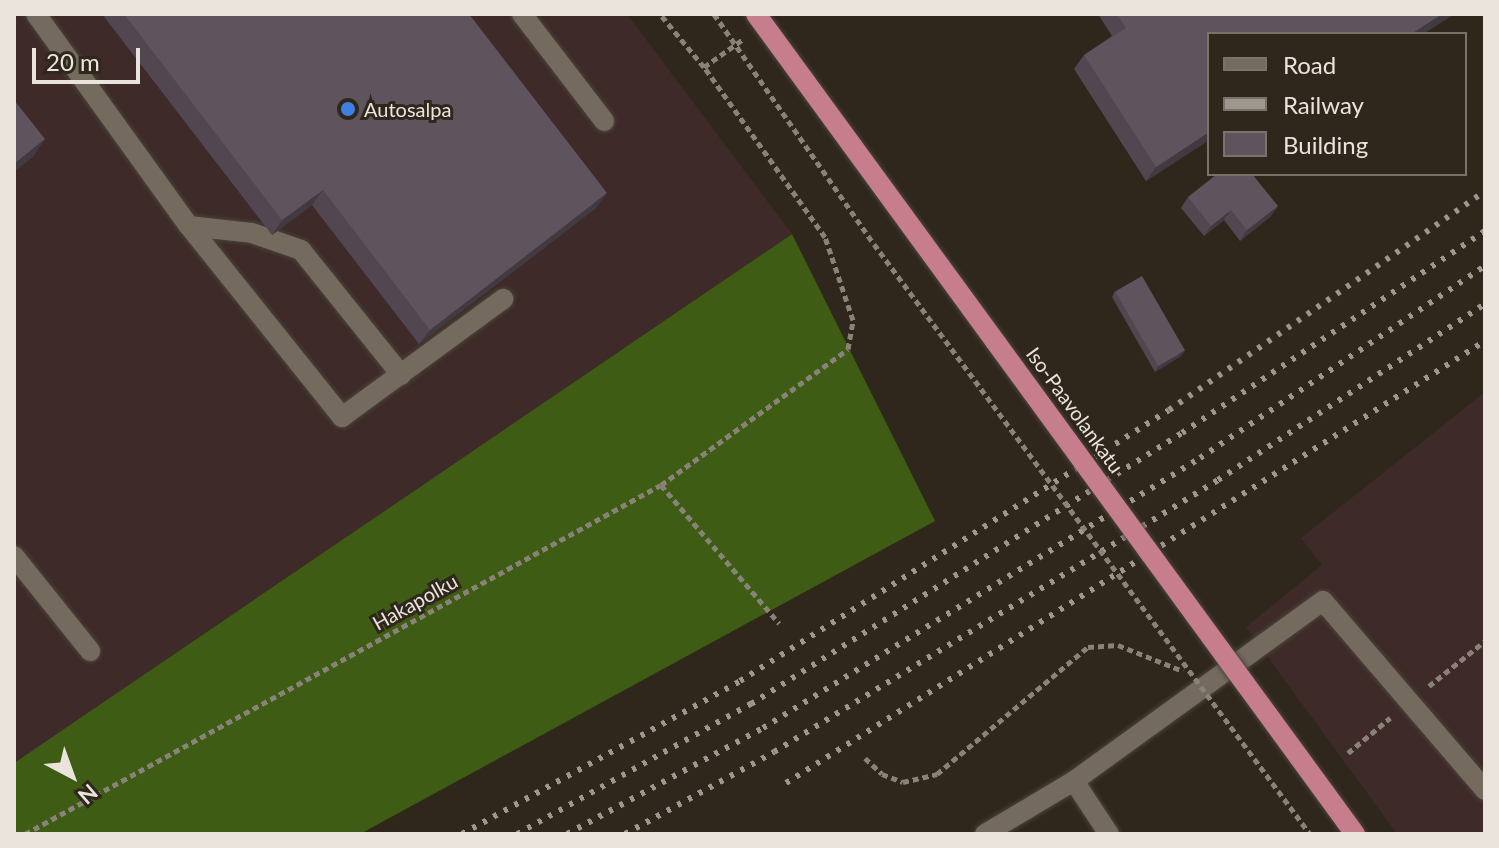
<!DOCTYPE html>
<html>
<head>
<meta charset="utf-8">
<style>
	body { margin:0 }
	#map { position:relative; width:1499px; height:848px; overflow:hidden; background:#2f271c; font-family:Lato,sans-serif }
	div>[style] { position:absolute }
	[style*='--x'] { left:calc(var(--x)*1px); top:calc(var(--y)*1px); width:calc(var(--w)*1px); rotate:calc(var(--a)*1deg) }
	.commercial>* { inset:0; background:#3e2a29 }
	.forest>* { inset:0; background:#3f5c14 }
	.path>* { height:5px; margin-top:-2.5px; transform-origin:0; background:repeating-linear-gradient(90deg,#898279 0 6px,transparent 0 10px) }
	.roads { filter:drop-shadow(0 0 2px #4a433a) drop-shadow(0 0 2px #4a433a) }
	.minor>* { height:20px; margin:-10px; padding:0 10px; transform-origin:10px; border-radius:10px; background:#746b5e }
	.rail>* { height:6px; margin-top:-3px; transform-origin:0; background:repeating-linear-gradient(90deg,#9e978f 0 4px,transparent 0 12px) }
	.path-bridge>* { height:5px; margin-top:-2.5px; transform-origin:0; background:repeating-linear-gradient(90deg,#898279 0 6px,transparent 0 10px) }
	.bridges { filter:drop-shadow(0 0 2px #4a433a) drop-shadow(0 0 2px #4a433a) }
	.major-bridge>* { height:20px; margin:-10px; padding:0 10px; transform-origin:10px; border-radius:10px; background:#c67d8c }
	.wall>* { inset:0; background:#524750 }
	.shaded-wall>* { inset:0; background:#423a41 }
	.building>* { inset:0; background:#5f535d; transform-origin:0 0 }
	.dots>* { width:22px; height:22px; translate:-50% -50%; box-sizing:border-box; border:4px solid #2f271c; border-radius:50% }
	span { translate:-50% -50%; white-space:nowrap; text-align:center; line-height:1.15; -webkit-text-stroke:6px #2f271c; paint-order:stroke }
	.poi-label { font-size:20px; color:#eae4dd }
	.left { translate:0 -50%; text-align:left }
	.street-label { font-size:20px; color:#eae4dd }
	.frame { position:absolute; inset:0; border:16px solid #eae4dd; pointer-events:none }
	.legend { position:absolute; left:1207px; top:32px; width:260px; height:144px; box-sizing:border-box; background:#2f271c; border:2px solid #7a7369; margin:0; padding:10px 14px; list-style:none; font-size:24px; color:#eae4dd }
	.legend li { display:flex; align-items:center; gap:16px; height:40px }
	.legend b { width:40px; border:2px solid #7a7369 }
	.north { position:absolute; left:32px; top:736px; width:80px; height:80px; -webkit-text-stroke:6px #2f271c; paint-order:stroke; rotate:139deg; font-size:22px; font-weight:700; line-height:32px; text-align:center; color:#eae4dd }
	.north::after { content:''; display:block; margin:auto; width:28px; height:36px; background:#eae4dd; clip-path:polygon(50% 0,100% 100%,50% 72%,0 100%) }
	.scale { position:absolute; left:32px; top:48px; width:108px; height:36px; box-sizing:border-box; border:4px solid #eae4dd; border-top:0; padding-left:10px; font-size:24px; line-height:28px; white-space:nowrap; color:#eae4dd; -webkit-text-stroke:6px #2f271c; paint-order:stroke }
</style>
</head>
<body>
<div id="map">
	<div class="commercial">
		<div style="clip-path:polygon(14px 14px,627px 14px,792px 234px,14px 763px)"></div>
		<div style="clip-path:polygon(1485px 392px,1485px 834px,1397px 834px,1246px 627px,1322px 565px,1301px 538px)"></div>
	</div>
	<div class="forest">
		<div style="clip-path:polygon(792px 234px,935px 521px,360px 834px,14px 834px,14px 763px)"></div>
	</div>
	<div class="path">
		<div style="--x:704;--y:67;--w:47;--a:-35.4"></div>
		<div style="--x:661;--y:485;--w:182;--a:49.5"></div>
		<div style="--x:1429;--y:686;--w:72;--a:-38.8"></div>
		<div style="--x:1348;--y:753;--w:55;--a:-39.8"></div>
		<div style="--x:865;--y:758;--w:23;--a:43"></div>
		<div style="--x:882;--y:774;--w:22;--a:21"></div>
		<div style="--x:903;--y:782;--w:35;--a:-13"></div>
		<div style="--x:937;--y:774;--w:197;--a:-40.1"></div>
		<div style="--x:1088;--y:647;--w:30;--a:-4"></div>
		<div style="--x:1118;--y:645;--w:70;--a:21.8"></div>
		<div style="--x:25;--y:834;--w:725;--a:-28.76"></div>
		<div style="--x:661;--y:485;--w:231;--a:-36"></div>
		<div style="--x:848;--y:349;--w:29;--a:-80"></div>
		<div style="--x:853;--y:320;--w:88;--a:-108.6"></div>
		<div style="--x:825;--y:237;--w:209;--a:-125.4"></div>
		<div style="--x:704;--y:67;--w:69;--a:-129.7"></div>
	</div>
	<div class="roads">
		<div class="minor">
			<div style="--x:36;--y:14;--w:261;--a:54.2"></div>
			<div style="--x:189;--y:226;--w:245;--a:51.3"></div>
			<div style="--x:342;--y:417;--w:200;--a:-36.2"></div>
			<div style="--x:522;--y:14;--w:135;--a:52.5"></div>
			<div style="--x:189;--y:226;--w:63;--a:6.3"></div>
			<div style="--x:252;--y:233;--w:52;--a:19.1"></div>
			<div style="--x:301;--y:250;--w:160;--a:51.3"></div>
			<div style="--x:14;--y:556;--w:122;--a:51.3"></div>
			<div style="--x:1074;--y:781;--w:64;--a:56.6"></div>
			<div style="--x:985;--y:834;--w:104;--a:-30.8"></div>
			<div style="--x:1074;--y:781;--w:307;--a:-35.9"></div>
			<div style="--x:1323;--y:601;--w:249;--a:49.4"></div>
		</div>
	</div>
	<div class="rail">
		<div style="--x:786;--y:783;--w:827;--a:-32.31"></div>
		<div style="--x:462;--y:834;--w:317;--a:-28.8"></div>
		<div style="--x:740;--y:681;--w:507;--a:-32.28"></div>
		<div style="--x:1169;--y:410;--w:384;--a:-34.7"></div>
		<div style="--x:517;--y:834;--w:268;--a:-29.1"></div>
		<div style="--x:751;--y:704;--w:509;--a:-32.16"></div>
		<div style="--x:1182;--y:433;--w:364;--a:-33.7"></div>
		<div style="--x:567;--y:834;--w:223;--a:-28.4"></div>
		<div style="--x:763;--y:728;--w:514;--a:-31.71"></div>
		<div style="--x:1200;--y:458;--w:344;--a:-34"></div>
		<div style="--x:625;--y:834;--w:170;--a:-28.8"></div>
		<div style="--x:774;--y:752;--w:521;--a:-31.49"></div>
		<div style="--x:1218;--y:480;--w:320;--a:-33.4"></div>
	</div>
	<div class="path-bridge">
		<div style="--x:714;--y:14;--w:280;--a:55.2"></div>
		<div style="--x:874;--y:244;--w:734;--a:53.54"></div>
	</div>
	<div class="bridges">
		<div class="major-bridge">
			<div style="--x:756;--y:14;--w:1015;--a:53.85"></div>
		</div>
	</div>
	<div class="wall">
		<div style="clip-path:polygon(102px 14px,469px 14px,596px 208px,419px 344px,312px 205px,272px 235px)"></div>
		<div style="clip-path:polygon(1098px 14px,1454px 14px,1423px 34px,1209px 34px,1209px 140px,1146px 181px,1074px 69px,1084px 55px,1112px 36px)"></div>
		<div style="clip-path:polygon(1188px 197px,1278px 206px,1270px 217px,1240px 241px,1224px 220px,1204px 236px,1181px 208px)"></div>
		<div style="clip-path:polygon(1115px 291px,1181px 356px,1155px 372px,1112px 297px)"></div>
	</div>
	<div class="shaded-wall">
		<div style="clip-path:polygon(1442px 14px,1454px 14px,1423px 34px,1411px 34px)"></div>
		<div style="clip-path:polygon(1209px 132px,1209px 140px,1146px 181px,1156px 167px)"></div>
		<div style="clip-path:polygon(45px 139px,33px 157px,14px 172px,14px 164px)"></div>
		<div style="clip-path:polygon(323px 190px,312px 205px,272px 235px,282px 220px)"></div>
		<div style="clip-path:polygon(607px 193px,596px 208px,419px 344px,430px 330px)"></div>
		<div style="clip-path:polygon(1278px 206px,1270px 217px,1240px 241px,1247px 230px)"></div>
		<div style="clip-path:polygon(1231px 210px,1224px 220px,1204px 236px,1211px 226px)"></div>
		<div style="clip-path:polygon(1185px 351px,1181px 356px,1155px 372px,1158px 366px)"></div>
	</div>
	<div class="building">
		<div style="clip-path:polygon(124px 14px,469px 14px,607px 193px,430px 330px,323px 190px,282px 220px)"></div>
		<div style="clip-path:polygon(1117px 14px,1442px 14px,1411px 34px,1209px 34px,1209px 132px,1156px 167px,1084px 55px,1126px 28px)"></div>
		<div style="clip-path:polygon(14px 100px,45px 139px,14px 164px)"></div>
		<div style="clip-path:polygon(1217px 174px,1252px 174px,1278px 206px,1247px 230px,1231px 210px,1211px 226px,1188px 197px)"></div>
		<div style="left:1142px;top:276px;width:86px;height:31px;rotate:60deg"></div>
	</div>
	<div class="dots">
		<div style="left:348px;top:109px;background:#3f7fe0"></div>
	</div>
	<div class="poi-label">
		<span class="left" style="left:364px;top:109px">Autosalpa</span>
	</div>
	<div class="street-label">
		<span style="left:1075px;top:410px;rotate:54deg">Iso-Paavolankatu</span>
		<span style="left:415px;top:602px;rotate:-29deg">Hakapolku</span>
	</div>
	<div class="frame"></div>
	<ul class="legend">
	<li><b style="height:10px;background:#746b5e"></b>Road</li>
	<li><b style="height:10px;background:#9e978f"></b>Railway</li>
	<li><b style="height:22px;background:#5f535d"></b>Building</li>
	</ul>
	<div class="north">N</div>
	<div class="scale">20 m</div>
</div>
</body>
</html>
